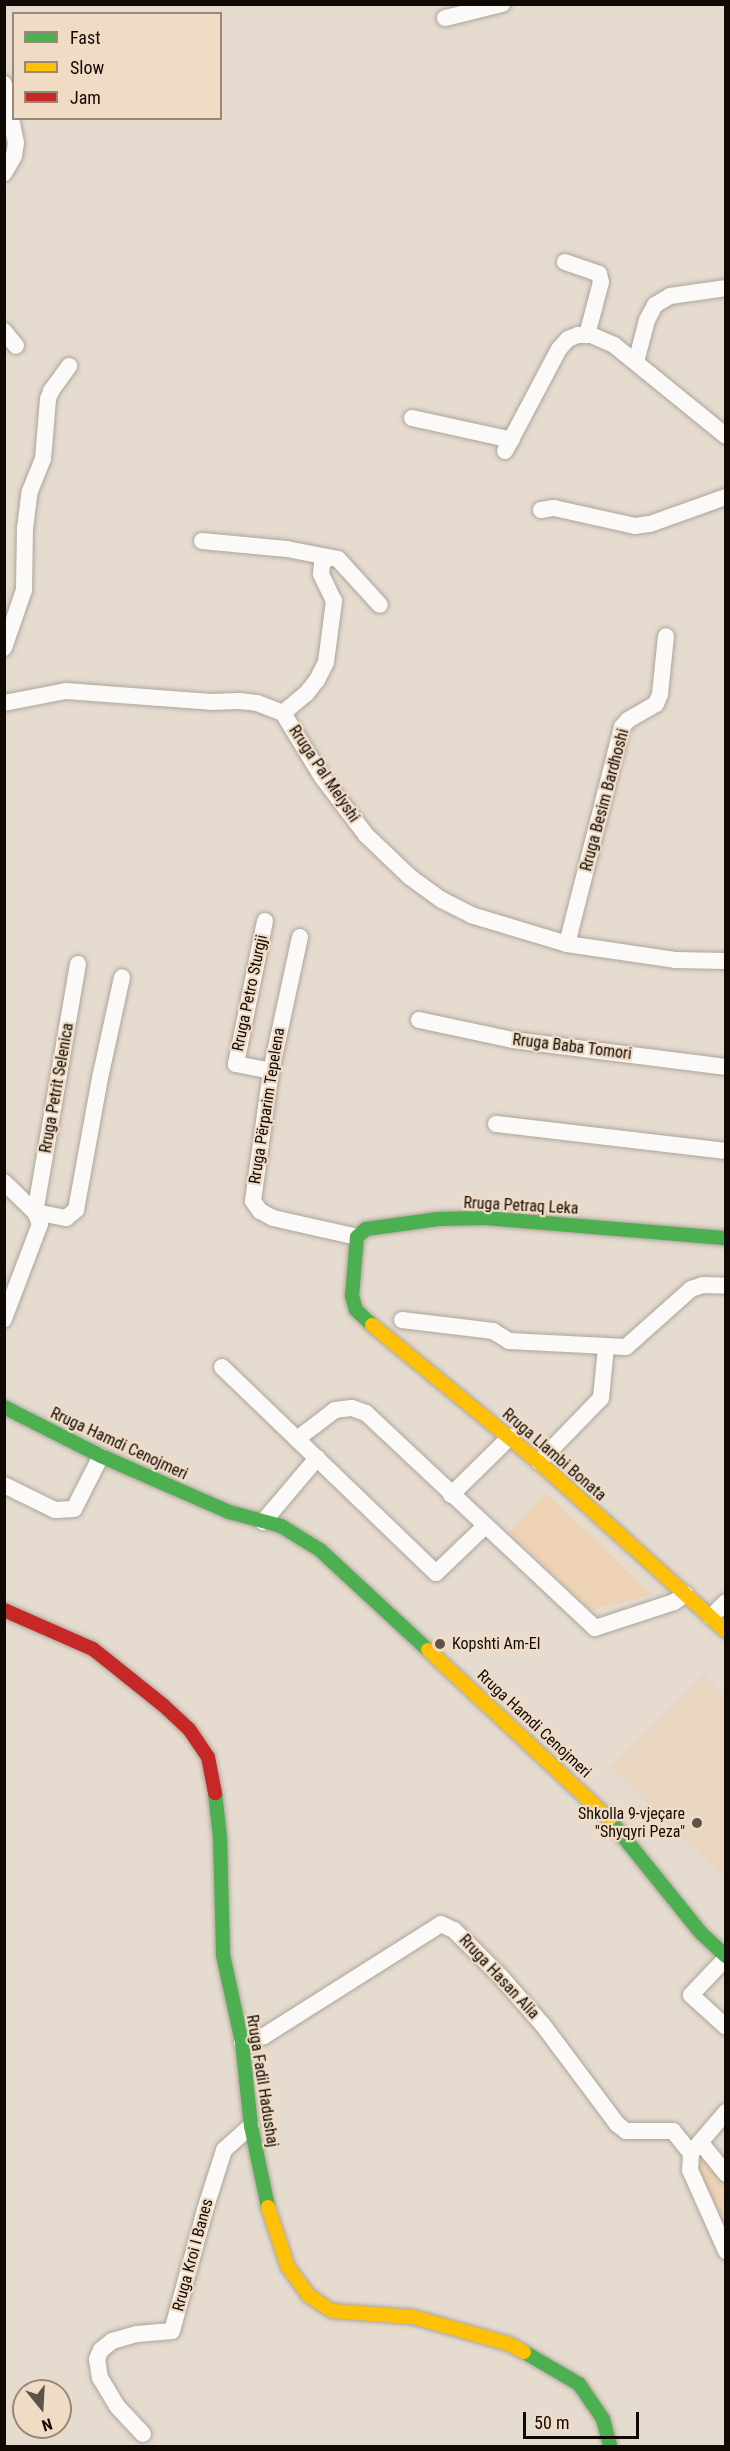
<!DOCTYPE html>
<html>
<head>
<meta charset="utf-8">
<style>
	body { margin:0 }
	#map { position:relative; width:730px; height:2451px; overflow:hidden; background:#e6dbcf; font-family:"Roboto Condensed",sans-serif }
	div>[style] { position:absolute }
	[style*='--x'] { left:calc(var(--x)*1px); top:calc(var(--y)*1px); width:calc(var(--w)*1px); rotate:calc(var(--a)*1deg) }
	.built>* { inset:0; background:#e8d6c0 }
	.green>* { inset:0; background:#edd2b3 }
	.roads { filter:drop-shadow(0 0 2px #ada59b) drop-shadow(0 0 2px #ada59b) }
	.street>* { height:16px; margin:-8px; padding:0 8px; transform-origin:8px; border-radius:8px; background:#fbfaf8 }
	.fast>* { height:14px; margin:-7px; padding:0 7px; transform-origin:7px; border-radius:7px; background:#4caf50 }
	.slow>* { height:14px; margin:-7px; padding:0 7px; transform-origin:7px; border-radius:7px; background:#ffc107 }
	.jam>* { height:14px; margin:-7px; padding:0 7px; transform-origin:7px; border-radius:7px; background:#c62828 }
	.dots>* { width:16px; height:16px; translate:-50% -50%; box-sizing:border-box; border:3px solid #f0dcc5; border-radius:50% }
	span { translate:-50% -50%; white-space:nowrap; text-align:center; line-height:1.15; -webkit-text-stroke:4.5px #f0dcc5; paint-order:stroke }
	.street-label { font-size:16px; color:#110a04 }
	.poi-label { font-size:16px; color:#110a04 }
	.left { translate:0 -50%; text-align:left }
	.right { translate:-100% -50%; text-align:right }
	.frame { position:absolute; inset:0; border:6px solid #110a04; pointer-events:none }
	.legend { position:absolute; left:12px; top:12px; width:210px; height:108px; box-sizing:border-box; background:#f0dcc5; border:2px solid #978878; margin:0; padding:8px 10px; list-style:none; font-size:18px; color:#110a04 }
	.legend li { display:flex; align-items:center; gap:12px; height:30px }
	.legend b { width:30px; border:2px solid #978878 }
	.north { position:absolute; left:12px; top:2379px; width:60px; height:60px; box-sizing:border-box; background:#f0dcc5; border:2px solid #978878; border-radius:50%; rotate:162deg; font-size:16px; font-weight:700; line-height:24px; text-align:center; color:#110a04 }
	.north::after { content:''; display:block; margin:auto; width:21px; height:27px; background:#5c534b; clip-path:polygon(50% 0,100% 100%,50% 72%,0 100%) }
	.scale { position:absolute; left:523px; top:2412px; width:116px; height:27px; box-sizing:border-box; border:3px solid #110a04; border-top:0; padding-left:8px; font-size:18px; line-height:21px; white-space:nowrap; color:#110a04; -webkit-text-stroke:4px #f0dcc5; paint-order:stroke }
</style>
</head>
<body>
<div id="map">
	<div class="built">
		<div style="clip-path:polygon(704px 1675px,725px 1697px,725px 1880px,610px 1766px)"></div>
	</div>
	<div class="green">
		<div style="clip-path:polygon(546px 1493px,652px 1595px,591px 1610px,510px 1532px)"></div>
		<div style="clip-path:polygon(701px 2157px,707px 2158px,718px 2169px,725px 2185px,725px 2238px,696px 2167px)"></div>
	</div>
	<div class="roads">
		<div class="street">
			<div style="--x:445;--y:18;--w:59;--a:-13.8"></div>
			<div style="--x:4;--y:84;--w:60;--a:78.5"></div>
			<div style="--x:16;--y:143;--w:13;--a:99"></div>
			<div style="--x:14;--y:156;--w:20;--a:120"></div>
			<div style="--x:565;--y:262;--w:36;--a:19"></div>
			<div style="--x:599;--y:274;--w:8;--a:76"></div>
			<div style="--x:601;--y:282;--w:55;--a:104.8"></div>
			<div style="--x:4;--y:331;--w:19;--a:51"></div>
			<div style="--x:636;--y:362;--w:43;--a:-75.3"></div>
			<div style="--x:647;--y:320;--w:17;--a:-62"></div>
			<div style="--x:655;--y:305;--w:17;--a:-31"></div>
			<div style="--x:670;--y:296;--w:57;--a:-8.1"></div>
			<div style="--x:412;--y:418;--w:102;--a:12.4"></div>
			<div style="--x:505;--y:451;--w:115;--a:-62.1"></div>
			<div style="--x:559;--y:349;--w:13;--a:-48"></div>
			<div style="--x:568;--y:339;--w:11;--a:-22"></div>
			<div style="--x:578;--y:335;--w:13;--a:0"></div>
			<div style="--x:591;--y:335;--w:25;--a:23"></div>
			<div style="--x:614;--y:345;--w:144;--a:39.1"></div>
			<div style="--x:541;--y:510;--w:13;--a:-9"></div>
			<div style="--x:554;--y:508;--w:83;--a:12.5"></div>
			<div style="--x:635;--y:526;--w:15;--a:-8"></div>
			<div style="--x:650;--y:524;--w:81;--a:-19.6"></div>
			<div style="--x:202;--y:541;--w:85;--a:5.4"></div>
			<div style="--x:287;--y:549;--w:52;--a:11.1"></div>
			<div style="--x:338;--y:559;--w:62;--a:47.6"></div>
			<div style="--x:4;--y:648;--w:61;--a:-71"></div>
			<div style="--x:24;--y:590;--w:61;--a:-89.1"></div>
			<div style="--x:25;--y:529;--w:38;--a:-83"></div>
			<div style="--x:30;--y:491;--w:35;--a:-68"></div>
			<div style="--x:43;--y:459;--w:60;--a:-85.2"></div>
			<div style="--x:48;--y:399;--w:9;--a:-69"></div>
			<div style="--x:51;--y:391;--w:31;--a:-54"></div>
			<div style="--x:4;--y:703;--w:63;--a:-11"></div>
			<div style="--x:66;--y:691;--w:145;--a:4.3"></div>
			<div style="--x:211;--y:702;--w:28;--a:-2"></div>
			<div style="--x:239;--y:701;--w:18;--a:6"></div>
			<div style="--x:257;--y:703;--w:28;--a:21"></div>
			<div style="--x:283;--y:713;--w:75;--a:58.6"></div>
			<div style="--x:322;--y:777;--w:73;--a:52.8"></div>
			<div style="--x:366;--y:835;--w:61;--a:43.7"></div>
			<div style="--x:410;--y:877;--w:39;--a:36"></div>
			<div style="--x:442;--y:900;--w:33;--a:27"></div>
			<div style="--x:471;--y:915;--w:100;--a:16.8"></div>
			<div style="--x:567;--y:944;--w:109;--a:8.4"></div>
			<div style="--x:675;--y:960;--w:51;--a:1.1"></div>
			<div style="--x:283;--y:713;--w:30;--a:-40"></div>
			<div style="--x:306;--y:694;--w:18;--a:-52"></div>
			<div style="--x:317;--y:680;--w:20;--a:-63"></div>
			<div style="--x:326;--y:662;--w:62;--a:-82.5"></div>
			<div style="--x:334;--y:601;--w:30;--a:-116"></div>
			<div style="--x:321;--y:574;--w:10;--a:-84"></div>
			<div style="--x:322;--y:564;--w:8;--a:-50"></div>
			<div style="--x:265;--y:921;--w:146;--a:101.5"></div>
			<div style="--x:236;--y:1064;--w:36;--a:11"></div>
			<div style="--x:300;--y:937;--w:137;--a:102.2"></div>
			<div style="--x:271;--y:1071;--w:131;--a:97.9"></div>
			<div style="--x:253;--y:1201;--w:12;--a:55"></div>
			<div style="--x:260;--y:1211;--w:15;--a:28"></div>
			<div style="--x:273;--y:1218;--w:86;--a:12.7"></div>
			<div style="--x:567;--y:944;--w:224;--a:-75.8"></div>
			<div style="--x:622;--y:727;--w:9;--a:-49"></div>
			<div style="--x:628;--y:720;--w:32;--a:-30"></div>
			<div style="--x:656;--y:704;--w:11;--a:-68"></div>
			<div style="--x:660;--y:694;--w:58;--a:-84.1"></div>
			<div style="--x:78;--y:964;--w:252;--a:99.8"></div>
			<div style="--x:35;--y:1212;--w:32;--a:11"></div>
			<div style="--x:66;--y:1218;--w:13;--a:-39"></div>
			<div style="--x:76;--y:1210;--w:134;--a:-79.7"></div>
			<div style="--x:100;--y:1078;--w:103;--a:-77.7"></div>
			<div style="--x:419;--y:1020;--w:96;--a:12"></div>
			<div style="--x:513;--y:1040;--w:215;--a:7.2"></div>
			<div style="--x:496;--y:1124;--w:232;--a:6.7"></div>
			<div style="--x:4;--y:1182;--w:43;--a:44.1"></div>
			<div style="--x:35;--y:1212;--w:13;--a:67"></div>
			<div style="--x:40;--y:1224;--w:102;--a:110.8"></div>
			<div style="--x:402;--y:1320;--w:92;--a:6.9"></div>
			<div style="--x:493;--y:1331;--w:19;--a:32"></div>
			<div style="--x:509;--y:1341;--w:117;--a:2.9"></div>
			<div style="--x:626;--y:1347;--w:87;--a:-41.7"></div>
			<div style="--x:691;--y:1289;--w:13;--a:-18"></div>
			<div style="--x:703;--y:1285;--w:23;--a:2"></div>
			<div style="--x:222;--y:1367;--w:297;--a:43.9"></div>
			<div style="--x:436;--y:1573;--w:68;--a:-43.8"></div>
			<div style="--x:297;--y:1439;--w:48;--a:-37.3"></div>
			<div style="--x:335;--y:1410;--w:17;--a:-7"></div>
			<div style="--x:352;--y:1408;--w:15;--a:20"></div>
			<div style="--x:366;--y:1413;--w:314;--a:43.2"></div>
			<div style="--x:595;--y:1628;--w:83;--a:-18.2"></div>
			<div style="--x:674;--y:1602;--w:14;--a:-34"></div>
			<div style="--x:539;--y:1462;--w:89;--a:-45.9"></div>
			<div style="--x:601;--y:1398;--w:51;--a:-84.4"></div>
			<div style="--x:4;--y:1485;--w:57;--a:26.1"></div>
			<div style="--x:55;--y:1510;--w:19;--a:-3"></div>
			<div style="--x:74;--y:1509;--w:59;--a:-63"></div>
			<div style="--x:451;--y:1495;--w:83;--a:-44.5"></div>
			<div style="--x:263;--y:1522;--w:84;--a:-49.8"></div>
			<div style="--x:711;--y:1617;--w:21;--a:-45"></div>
			<div style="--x:726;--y:1958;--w:51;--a:133.4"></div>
			<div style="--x:691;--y:1995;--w:47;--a:42.4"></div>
			<div style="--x:242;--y:2042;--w:23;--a:-15"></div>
			<div style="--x:264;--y:2036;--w:209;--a:-32.3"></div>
			<div style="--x:441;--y:1924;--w:14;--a:25"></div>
			<div style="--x:454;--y:1930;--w:66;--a:45"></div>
			<div style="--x:501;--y:1977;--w:64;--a:48.8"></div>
			<div style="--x:543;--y:2025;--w:124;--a:53.2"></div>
			<div style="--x:617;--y:2124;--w:11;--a:38"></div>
			<div style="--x:626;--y:2131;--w:47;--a:0"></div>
			<div style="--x:673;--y:2131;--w:28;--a:51"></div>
			<div style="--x:726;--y:2112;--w:54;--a:130.5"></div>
			<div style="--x:691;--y:2153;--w:17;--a:93"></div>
			<div style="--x:690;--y:2170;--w:89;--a:66"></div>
			<div style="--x:701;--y:2143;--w:40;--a:51"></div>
			<div style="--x:143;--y:2434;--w:38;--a:-133"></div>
			<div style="--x:117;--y:2406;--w:33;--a:-121"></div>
			<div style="--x:100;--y:2378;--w:19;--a:-99"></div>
			<div style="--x:97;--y:2359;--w:10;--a:-66"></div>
			<div style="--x:101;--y:2350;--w:14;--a:-39"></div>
			<div style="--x:112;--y:2341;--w:26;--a:-16"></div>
			<div style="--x:137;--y:2334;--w:35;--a:-5"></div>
			<div style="--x:172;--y:2331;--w:125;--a:-74.7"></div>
			<div style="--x:205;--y:2210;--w:63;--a:-72.4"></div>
			<div style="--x:224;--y:2150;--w:36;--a:-42"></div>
		</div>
		<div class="fast">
			<div style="--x:372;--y:1325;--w:22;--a:-137"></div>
			<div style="--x:356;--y:1310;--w:15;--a:-106"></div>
			<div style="--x:352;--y:1296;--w:59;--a:-85.2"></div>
			<div style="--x:357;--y:1237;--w:12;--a:-42"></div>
			<div style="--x:366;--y:1229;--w:73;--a:-7.9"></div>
			<div style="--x:438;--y:1219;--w:48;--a:-1.2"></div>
			<div style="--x:486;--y:1218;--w:241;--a:4.8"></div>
			<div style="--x:4;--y:1407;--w:109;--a:26.8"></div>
			<div style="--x:101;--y:1456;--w:140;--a:23.6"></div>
			<div style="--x:229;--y:1512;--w:54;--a:15.1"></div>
			<div style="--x:281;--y:1526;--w:46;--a:31.6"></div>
			<div style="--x:320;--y:1550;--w:147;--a:42.8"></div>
			<div style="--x:215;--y:1793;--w:44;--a:83.5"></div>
			<div style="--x:220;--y:1837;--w:118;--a:88.5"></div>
			<div style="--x:223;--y:1955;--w:89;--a:77.7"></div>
			<div style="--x:242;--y:2042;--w:84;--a:83.9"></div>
			<div style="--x:251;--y:2126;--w:83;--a:78.1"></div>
			<div style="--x:609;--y:1819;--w:146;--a:51.1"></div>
			<div style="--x:701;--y:1933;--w:34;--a:43"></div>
			<div style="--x:524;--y:2352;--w:64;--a:30.2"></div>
			<div style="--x:579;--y:2384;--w:42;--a:55.6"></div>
			<div style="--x:603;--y:2419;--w:28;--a:75"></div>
		</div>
		<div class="slow">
			<div style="--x:372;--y:1325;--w:216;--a:39.4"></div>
			<div style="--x:539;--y:1462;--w:252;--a:42.1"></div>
			<div style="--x:428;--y:1650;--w:248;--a:43"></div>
			<div style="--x:268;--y:2207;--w:63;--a:71.6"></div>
			<div style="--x:288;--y:2267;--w:34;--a:54"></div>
			<div style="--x:308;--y:2295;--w:29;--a:34"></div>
			<div style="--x:332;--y:2311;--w:81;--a:4.2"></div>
			<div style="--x:413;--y:2317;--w:100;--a:15.7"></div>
			<div style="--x:509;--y:2344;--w:17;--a:28"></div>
		</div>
		<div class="jam">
			<div style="--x:4;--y:1610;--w:97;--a:23.7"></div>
			<div style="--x:93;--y:1649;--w:90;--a:38.7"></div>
			<div style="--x:163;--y:1705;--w:35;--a:43"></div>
			<div style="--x:189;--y:1729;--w:34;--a:56"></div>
			<div style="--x:208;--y:1757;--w:37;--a:79"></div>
		</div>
	</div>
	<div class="dots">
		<div style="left:440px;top:1644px;background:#5c534b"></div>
		<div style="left:697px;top:1823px;background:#5c534b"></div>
	</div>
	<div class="street-label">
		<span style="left:324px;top:774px;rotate:56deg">Rruga Pal Melyshi</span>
		<span style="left:605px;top:800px;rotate:-75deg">Rruga Besim Bardhoshi</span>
		<span style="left:250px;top:993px;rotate:-78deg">Rruga Petro Sturgji</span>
		<span style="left:572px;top:1047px;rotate:7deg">Rruga Baba Tomori</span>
		<span style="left:57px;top:1088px;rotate:-80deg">Rruga Petrit Selenica</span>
		<span style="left:267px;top:1106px;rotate:-81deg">Rruga Përparim Tepelena</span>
		<span style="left:521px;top:1206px;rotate:3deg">Rruga Petraq Leka</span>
		<span style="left:119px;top:1444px;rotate:25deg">Rruga Hamdi Cenojmeri</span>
		<span style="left:554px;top:1455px;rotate:41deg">Rruga Llambi Bonata</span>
		<span style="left:534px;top:1724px;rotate:43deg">Rruga Hamdi Cenojmeri</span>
		<span style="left:499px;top:1977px;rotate:47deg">Rruga Hasan Alia</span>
		<span style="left:262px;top:2081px;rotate:81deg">Rruga Fadil Hadushaj</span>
		<span style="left:193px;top:2255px;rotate:-75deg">Rruga Kroi I Banes</span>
	</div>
	<div class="poi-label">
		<span class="left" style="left:452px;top:1644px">Kopshti Am-El</span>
		<span class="right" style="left:685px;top:1823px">Shkolla 9-vjeçare<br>"Shyqyri Peza"</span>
	</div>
	<div class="frame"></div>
	<ul class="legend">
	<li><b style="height:8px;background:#4caf50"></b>Fast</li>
	<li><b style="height:8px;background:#ffc107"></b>Slow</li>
	<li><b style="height:8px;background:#c62828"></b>Jam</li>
	</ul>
	<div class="north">N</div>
	<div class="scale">50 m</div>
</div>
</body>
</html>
